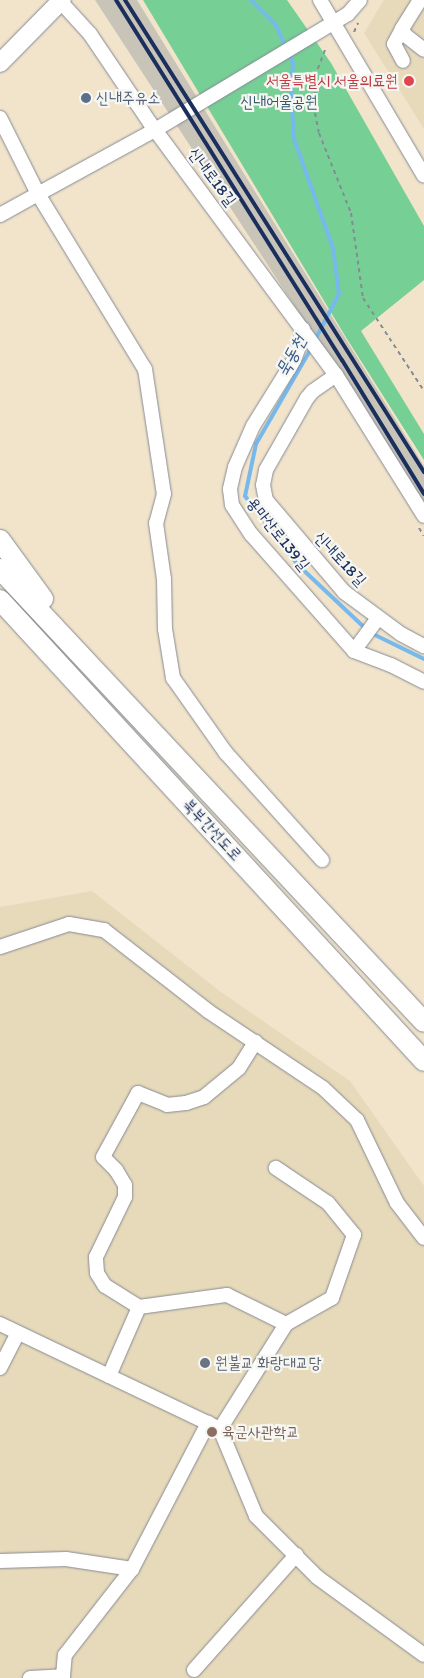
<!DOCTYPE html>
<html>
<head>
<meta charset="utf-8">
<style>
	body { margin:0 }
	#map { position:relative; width:424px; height:1678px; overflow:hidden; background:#f1e4cb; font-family:Itim,"Poor Story",sans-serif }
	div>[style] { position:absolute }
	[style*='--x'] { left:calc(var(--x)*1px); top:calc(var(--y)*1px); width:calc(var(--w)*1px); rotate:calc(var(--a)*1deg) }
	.built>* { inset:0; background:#e7daba }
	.industrial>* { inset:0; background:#c8c4b8 }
	.green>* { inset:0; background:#76cf95 }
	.stream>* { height:4px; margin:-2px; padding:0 2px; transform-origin:2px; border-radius:2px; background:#77b9ec }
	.path>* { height:2px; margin-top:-1px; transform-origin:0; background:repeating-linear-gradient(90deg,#868a94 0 4px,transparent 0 8px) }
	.roads { filter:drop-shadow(0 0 1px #868a94) drop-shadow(0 0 1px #868a94) }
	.minor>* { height:14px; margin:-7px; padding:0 7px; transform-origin:7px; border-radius:7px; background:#fff }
	.major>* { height:18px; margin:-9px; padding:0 9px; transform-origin:9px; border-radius:9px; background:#fff }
	.highway>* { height:20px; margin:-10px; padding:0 10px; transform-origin:10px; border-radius:10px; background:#fff }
	.rail>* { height:4px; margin:-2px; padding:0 2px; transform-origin:2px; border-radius:2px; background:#1b2f5e }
	.dots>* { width:14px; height:14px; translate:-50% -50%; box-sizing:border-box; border:2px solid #f6f6f2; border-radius:50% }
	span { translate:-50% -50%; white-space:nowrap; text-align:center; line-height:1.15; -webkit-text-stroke:4.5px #f6f6f2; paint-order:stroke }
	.health-label { font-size:16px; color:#be3a42 }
	.right { translate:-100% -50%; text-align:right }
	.service-label { font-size:16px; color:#4e5e75 }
	.left { translate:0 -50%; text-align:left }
	.park-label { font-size:16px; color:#32576c }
	.street-label { font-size:16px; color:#1b2f5e }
	.worship-label { font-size:16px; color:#5b616d }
	.education-label { font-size:16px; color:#785e54 }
	.water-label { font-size:18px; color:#375889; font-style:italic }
</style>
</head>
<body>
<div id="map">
	<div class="built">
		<div style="clip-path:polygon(384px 0,424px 0,424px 129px,364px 33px)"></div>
		<div style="clip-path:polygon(92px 891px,221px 992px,350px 1081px,424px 1186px,424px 1678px,0 1678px,0 907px)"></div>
	</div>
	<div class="industrial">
		<div style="clip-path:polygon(95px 0,137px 0,424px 466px,424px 511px,393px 457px)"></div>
	</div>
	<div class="green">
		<div style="clip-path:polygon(143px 0,287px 0,331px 63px,424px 226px,424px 280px,361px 331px,424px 434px,424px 460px,347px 339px)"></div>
	</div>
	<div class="stream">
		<div style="--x:251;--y:0;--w:35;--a:45"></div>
		<div style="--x:276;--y:25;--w:25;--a:67"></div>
		<div style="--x:289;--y:54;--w:10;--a:66"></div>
		<div style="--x:293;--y:63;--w:27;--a:94"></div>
		<div style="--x:291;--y:90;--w:49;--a:86.5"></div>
		<div style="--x:294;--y:139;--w:116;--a:70.3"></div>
		<div style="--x:333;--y:248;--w:46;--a:82.6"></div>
		<div style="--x:339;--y:294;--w:52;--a:117.6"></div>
		<div style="--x:312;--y:347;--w:112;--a:120"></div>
		<div style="--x:256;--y:444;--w:53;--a:101.9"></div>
		<div style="--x:245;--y:496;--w:87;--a:52.5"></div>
		<div style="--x:298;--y:565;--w:93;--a:43.3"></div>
		<div style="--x:371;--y:633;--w:59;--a:26.1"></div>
	</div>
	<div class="path">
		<div style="--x:354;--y:32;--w:10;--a:-66"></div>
		<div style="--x:325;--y:50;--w:28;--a:111"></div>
		<div style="--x:315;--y:76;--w:37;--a:90"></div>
		<div style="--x:315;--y:113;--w:20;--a:79"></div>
		<div style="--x:319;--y:133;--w:86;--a:68.2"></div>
		<div style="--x:351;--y:213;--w:86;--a:82"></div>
		<div style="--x:363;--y:298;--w:111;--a:56.7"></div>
		<div style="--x:419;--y:528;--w:9;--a:58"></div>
	</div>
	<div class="roads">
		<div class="minor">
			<div style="--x:59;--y:0;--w:46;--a:47.6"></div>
			<div style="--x:90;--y:34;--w:107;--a:56"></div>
			<div style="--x:150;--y:123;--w:313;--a:53.6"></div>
			<div style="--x:336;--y:375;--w:166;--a:58"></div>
			<div style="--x:320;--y:0;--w:204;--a:59.4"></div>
			<div style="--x:420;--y:0;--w:34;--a:122"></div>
			<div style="--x:402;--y:29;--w:7;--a:63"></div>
			<div style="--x:405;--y:35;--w:24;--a:38"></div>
			<div style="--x:402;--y:29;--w:17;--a:118"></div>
			<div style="--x:394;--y:44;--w:19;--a:62"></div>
			<div style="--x:0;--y:118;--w:85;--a:63.4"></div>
			<div style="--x:38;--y:194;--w:133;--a:-28.7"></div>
			<div style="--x:155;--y:130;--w:225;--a:-31"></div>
			<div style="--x:348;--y:14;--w:18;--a:-49"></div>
			<div style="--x:0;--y:215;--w:43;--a:-28.9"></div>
			<div style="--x:38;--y:194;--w:205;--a:58.6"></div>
			<div style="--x:145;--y:369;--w:126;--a:81.4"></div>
			<div style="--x:164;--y:494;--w:30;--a:105"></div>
			<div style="--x:156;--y:523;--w:57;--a:81.9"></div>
			<div style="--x:164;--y:579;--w:50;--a:88.9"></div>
			<div style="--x:165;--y:629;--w:50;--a:80.7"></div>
			<div style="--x:173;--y:678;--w:92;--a:54.8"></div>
			<div style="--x:226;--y:753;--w:144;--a:48.1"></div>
			<div style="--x:303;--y:329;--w:10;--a:96"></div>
			<div style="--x:302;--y:339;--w:22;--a:111"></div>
			<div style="--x:294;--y:360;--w:78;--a:121.8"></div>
			<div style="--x:253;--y:426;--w:45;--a:113.7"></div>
			<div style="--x:235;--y:467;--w:23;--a:103"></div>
			<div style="--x:230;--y:489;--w:16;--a:83"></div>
			<div style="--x:232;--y:505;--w:35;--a:57"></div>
			<div style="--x:251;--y:534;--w:156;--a:48.6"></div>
			<div style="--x:354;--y:651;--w:40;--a:21"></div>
			<div style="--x:391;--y:665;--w:37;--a:27"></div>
			<div style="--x:336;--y:375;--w:29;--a:145"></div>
			<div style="--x:312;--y:392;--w:8;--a:130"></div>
			<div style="--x:307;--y:398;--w:83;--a:119.7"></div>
			<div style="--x:266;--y:470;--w:15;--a:101"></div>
			<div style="--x:263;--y:485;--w:15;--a:79"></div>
			<div style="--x:266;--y:500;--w:121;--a:49.7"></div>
			<div style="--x:344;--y:592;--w:71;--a:36.4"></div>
			<div style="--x:401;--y:634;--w:26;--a:28"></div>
			<div style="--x:354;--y:651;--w:41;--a:-54"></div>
			<div style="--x:0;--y:947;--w:73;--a:-18.4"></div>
			<div style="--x:69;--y:924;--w:36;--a:10"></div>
			<div style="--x:104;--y:930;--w:132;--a:37.9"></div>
			<div style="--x:208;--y:1011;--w:138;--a:33.8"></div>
			<div style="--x:323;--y:1088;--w:47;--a:43.3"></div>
			<div style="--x:357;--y:1120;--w:92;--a:64.3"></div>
			<div style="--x:397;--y:1203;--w:44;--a:52.4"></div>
			<div style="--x:139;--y:1307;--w:89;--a:-7.8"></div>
			<div style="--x:227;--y:1295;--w:66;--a:26.2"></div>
			<div style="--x:0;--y:1324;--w:244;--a:25.5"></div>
			<div style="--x:220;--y:1429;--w:94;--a:67.5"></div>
			<div style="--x:256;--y:1516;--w:86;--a:45"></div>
			<div style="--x:317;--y:1577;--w:132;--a:36.1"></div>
			<div style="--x:0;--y:1368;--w:39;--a:-63"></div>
			<div style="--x:109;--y:1376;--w:75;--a:-66.5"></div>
			<div style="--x:139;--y:1307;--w:40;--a:-148"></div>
			<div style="--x:105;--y:1286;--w:15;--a:-122"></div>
			<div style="--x:97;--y:1273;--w:16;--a:-94"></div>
			<div style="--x:96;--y:1257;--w:67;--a:-64.2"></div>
			<div style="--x:125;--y:1197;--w:12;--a:-90"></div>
			<div style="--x:125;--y:1185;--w:17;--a:-121"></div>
			<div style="--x:116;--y:1170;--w:18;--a:-135"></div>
			<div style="--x:103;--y:1157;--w:73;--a:-61.3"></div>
			<div style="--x:138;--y:1093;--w:31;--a:22"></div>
			<div style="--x:167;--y:1105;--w:19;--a:-6"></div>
			<div style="--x:186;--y:1103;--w:19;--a:-18"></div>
			<div style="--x:204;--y:1097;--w:45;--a:-39.6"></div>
			<div style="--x:239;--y:1068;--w:31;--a:-58"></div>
			<div style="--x:220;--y:1429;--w:124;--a:-57.8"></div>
			<div style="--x:286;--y:1324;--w:53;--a:-29.5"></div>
			<div style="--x:332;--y:1298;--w:67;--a:-70.8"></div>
			<div style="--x:354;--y:1235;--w:41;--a:-129.1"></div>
			<div style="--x:328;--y:1203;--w:63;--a:-146.1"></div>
			<div style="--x:0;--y:1561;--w:66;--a:-1.7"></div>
			<div style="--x:66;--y:1559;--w:67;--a:8.6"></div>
			<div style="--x:194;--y:1670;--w:154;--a:-48.4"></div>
			<div style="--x:63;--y:1676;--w:21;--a:-85"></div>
			<div style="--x:65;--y:1655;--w:109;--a:-52.1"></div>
			<div style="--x:132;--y:1569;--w:165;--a:-62.5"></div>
			<div style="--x:30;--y:1678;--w:33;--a:-3"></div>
			<div style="--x:63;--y:1676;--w:2;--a:90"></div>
		</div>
		<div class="major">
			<div style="--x:0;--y:63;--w:88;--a:-45.5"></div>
		</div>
		<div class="highway">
			<div style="--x:0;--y:540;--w:73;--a:53.9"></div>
			<div style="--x:0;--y:569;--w:620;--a:46.89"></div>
			<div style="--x:0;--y:600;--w:626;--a:47.39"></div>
		</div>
	</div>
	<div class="rail">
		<div style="--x:116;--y:0;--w:425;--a:57.9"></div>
		<div style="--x:342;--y:360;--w:157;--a:58.5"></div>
		<div style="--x:125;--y:0;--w:559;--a:57.65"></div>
	</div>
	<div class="dots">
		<div style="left:409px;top:81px;background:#e0444e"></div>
		<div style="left:86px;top:98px;background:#5c6f8a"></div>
		<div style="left:205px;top:1363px;background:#6b7280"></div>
		<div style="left:212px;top:1432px;background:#8d6e63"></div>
	</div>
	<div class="health-label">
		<span class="right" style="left:398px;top:81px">서울특별시 서울의료원</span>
	</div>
	<div class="service-label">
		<span class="left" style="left:96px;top:98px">신내주유소</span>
	</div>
	<div class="park-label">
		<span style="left:279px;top:102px">신내어울공원</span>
	</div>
	<div class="street-label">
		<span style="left:212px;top:177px;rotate:53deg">신내로18길</span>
		<span style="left:278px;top:534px;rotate:51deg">용마산로139길</span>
		<span style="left:340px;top:559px;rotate:47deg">신내로18길</span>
		<span style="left:212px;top:830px;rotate:47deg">북부간선도로</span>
	</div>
	<div class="worship-label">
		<span class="left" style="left:215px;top:1363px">원불교 화랑대교당</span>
	</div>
	<div class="education-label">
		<span class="left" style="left:222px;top:1432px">육군사관학교</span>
	</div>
	<div class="water-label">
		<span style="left:291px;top:356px;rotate:-62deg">묵동천</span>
	</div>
</div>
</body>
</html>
